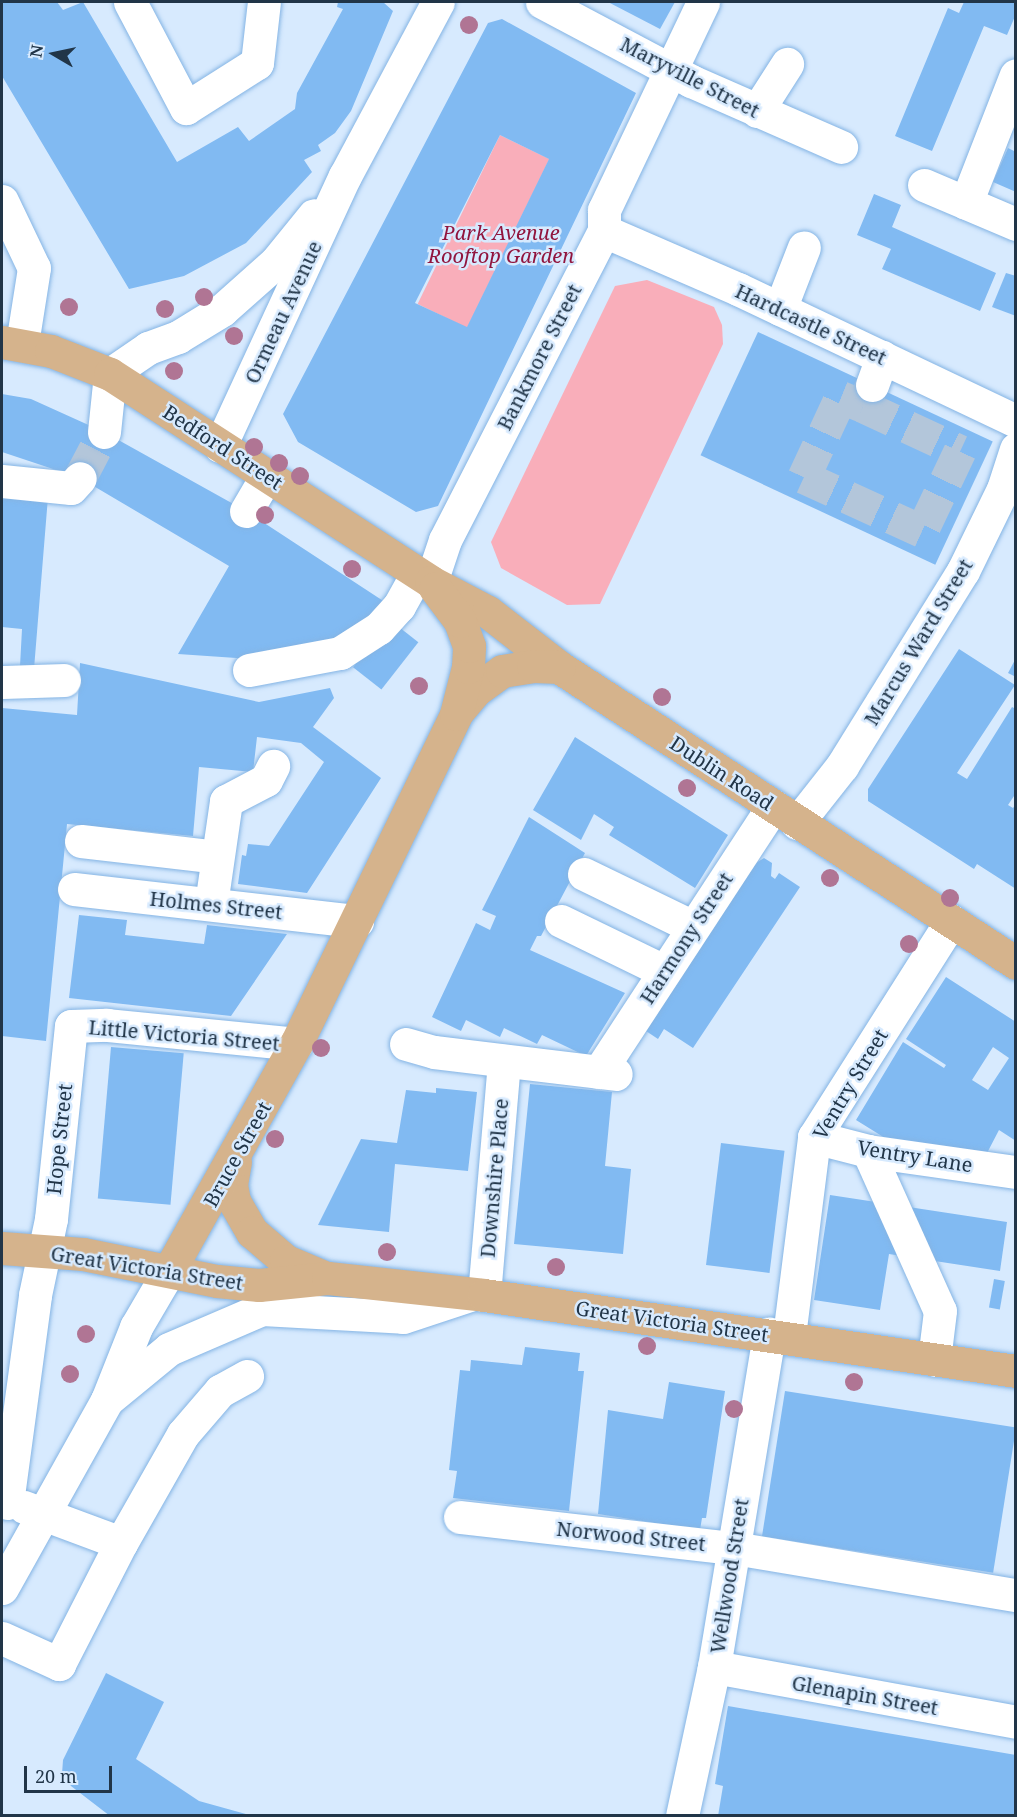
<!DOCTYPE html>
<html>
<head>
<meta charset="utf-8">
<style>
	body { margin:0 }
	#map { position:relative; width:1017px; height:1817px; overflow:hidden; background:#d7eafe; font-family:"Noto Serif",serif }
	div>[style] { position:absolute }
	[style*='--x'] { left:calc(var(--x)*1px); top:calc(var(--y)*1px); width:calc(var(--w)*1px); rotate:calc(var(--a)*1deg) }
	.green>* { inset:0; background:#f9aeba; transform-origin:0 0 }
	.building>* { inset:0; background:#81baf2; transform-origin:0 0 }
	.minor-tunnel>* { height:33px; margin-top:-16.5px; transform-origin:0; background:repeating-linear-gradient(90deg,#b3c6da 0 33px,transparent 0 49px) }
	.roads { filter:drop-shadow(0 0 2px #84b4e4) drop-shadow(0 0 2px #84b4e4) }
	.minor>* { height:33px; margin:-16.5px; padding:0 16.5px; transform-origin:16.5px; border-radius:16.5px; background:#fff }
	.major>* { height:33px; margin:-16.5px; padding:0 16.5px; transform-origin:16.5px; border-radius:16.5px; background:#d5b38c }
	.trees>* { width:18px; height:18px; margin:-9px; border-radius:50%; background:#b07594 }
	span { translate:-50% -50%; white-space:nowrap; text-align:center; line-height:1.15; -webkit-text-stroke:5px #d7eafe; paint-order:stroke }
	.street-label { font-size:20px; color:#213548 }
	.park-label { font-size:20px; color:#91153e; font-style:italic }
	.frame { position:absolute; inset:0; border:3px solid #213548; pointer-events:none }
	.north { position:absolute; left:24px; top:24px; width:60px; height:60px; -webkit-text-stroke:4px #d7eafe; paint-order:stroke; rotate:279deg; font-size:16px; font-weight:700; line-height:24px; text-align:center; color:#213548 }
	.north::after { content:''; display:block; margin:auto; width:21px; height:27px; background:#213548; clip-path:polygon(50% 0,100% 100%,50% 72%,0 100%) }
	.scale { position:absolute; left:24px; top:1766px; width:88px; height:27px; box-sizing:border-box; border:3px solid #213548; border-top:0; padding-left:8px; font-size:18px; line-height:21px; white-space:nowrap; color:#213548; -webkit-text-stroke:4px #d7eafe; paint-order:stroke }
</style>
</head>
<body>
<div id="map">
	<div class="green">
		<div style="left:500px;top:135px;width:55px;height:188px;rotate:26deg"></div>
		<div style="clip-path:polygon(647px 280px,714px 307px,722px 325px,723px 344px,600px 604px,567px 605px,501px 568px,491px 542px,615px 286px)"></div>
	</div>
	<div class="building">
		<div style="clip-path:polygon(2px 2px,57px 2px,63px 10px,83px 2px,177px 162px,238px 127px,249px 141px,295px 109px,297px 93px,343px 9px,337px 7px,338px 2px,383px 2px,393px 11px,351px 111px,335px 133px,318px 145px,321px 151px,304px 160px,312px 172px,246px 243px,184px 276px,129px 289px,2px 76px)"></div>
		<div style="clip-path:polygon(608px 2px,675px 2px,660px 29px)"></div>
		<div style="clip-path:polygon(964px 2px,1016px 2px,1016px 14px,1007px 35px,984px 26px,932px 151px,895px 136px,948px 8px,959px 13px)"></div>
		<div style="clip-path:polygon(evenodd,502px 19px,636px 93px,438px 506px,416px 512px,298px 442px,283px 414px,488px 23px,502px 19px,500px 135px,549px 159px,467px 327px,415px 303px,500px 135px)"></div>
		<div style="clip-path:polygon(1008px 148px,1016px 152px,1016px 192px,993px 182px)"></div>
		<div style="clip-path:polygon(874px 194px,901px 205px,892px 227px,996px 273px,980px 311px,882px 269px,891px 249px,857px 235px)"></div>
		<div style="clip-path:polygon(1006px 273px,1016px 276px,1016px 316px,992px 307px)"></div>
		<div style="left:758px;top:332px;width:259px;height:136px;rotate:25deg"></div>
		<div style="clip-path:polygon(2px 394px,31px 399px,104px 432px,246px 511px,394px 608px,364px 635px,251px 659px,178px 654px,229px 566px,80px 478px,2px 452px)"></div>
		<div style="clip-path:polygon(2px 493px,48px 497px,34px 669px,20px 666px,22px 629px,2px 627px)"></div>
		<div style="left:390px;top:620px;width:36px;height:60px;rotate:38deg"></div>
		<div style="clip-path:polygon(959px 649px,1015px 685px,957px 773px,967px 779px,1012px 707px,1016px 709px,1016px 793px,1008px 805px,1013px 808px,1016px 804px,1016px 889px,977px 864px,974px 869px,868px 801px,868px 789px)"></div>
		<div style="clip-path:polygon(1016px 658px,1016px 677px,1008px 673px)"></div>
		<div style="clip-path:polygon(80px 663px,259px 702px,330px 688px,334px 698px,313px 727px,381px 778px,307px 893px,238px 884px,242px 855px,246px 856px,248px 844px,269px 846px,324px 762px,301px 743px,257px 737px,253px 772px,199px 767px,193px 836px,67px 824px,46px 1041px,2px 1036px,2px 708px,77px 715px)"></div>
		<div style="clip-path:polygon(575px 737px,728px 835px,695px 888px,609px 835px,614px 827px,594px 814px,581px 840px,533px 810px)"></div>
		<div style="clip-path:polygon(529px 817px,585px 853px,541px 936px,537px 936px,530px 950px,625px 993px,586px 1056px,542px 1035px,537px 1044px,504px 1028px,500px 1037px,466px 1020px,461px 1031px,432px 1017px,476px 923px,490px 930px,496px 916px,482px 910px)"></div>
		<div style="clip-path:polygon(764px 858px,772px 863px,771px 876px,775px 879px,779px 873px,800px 887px,693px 1048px,664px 1029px,658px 1039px,646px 1031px,756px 863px)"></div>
		<div style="clip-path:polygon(79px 915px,127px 920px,125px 935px,204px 944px,207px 925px,287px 934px,231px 1016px,69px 998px)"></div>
		<div style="clip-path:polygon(evenodd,946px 977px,1016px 1022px,1016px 1141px,999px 1130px,986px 1155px,885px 1138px,856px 1120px,903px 1042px,944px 1068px,946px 1065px,906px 1039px,946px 977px,993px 1047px,1009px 1058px,988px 1090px,972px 1080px,993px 1047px)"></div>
		<div style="left:111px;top:1047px;width:73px;height:152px;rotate:5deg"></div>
		<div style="clip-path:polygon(530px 1084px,612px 1092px,605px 1166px,631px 1169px,623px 1254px,514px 1244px)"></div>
		<div style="clip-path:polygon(436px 1088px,477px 1092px,468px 1171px,395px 1164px,389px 1232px,318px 1225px,361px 1139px,397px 1143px,406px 1090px,436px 1093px)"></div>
		<div style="left:721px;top:1143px;width:64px;height:123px;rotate:7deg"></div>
		<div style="clip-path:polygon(830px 1195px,1007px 1222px,1000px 1271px,889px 1254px,880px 1310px,814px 1300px)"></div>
		<div style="left:994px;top:1279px;width:11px;height:29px;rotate:10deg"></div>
		<div style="clip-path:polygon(525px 1347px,580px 1353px,578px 1371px,584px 1371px,569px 1511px,453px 1498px,457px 1471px,449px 1470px,460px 1370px,470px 1371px,471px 1360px,522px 1365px)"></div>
		<div style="clip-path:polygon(669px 1382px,725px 1391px,706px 1518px,702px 1518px,700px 1530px,598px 1514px,608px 1410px,663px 1419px)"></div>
		<div style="left:785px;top:1391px;width:234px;height:147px;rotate:9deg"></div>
		<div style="clip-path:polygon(106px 1673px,164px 1702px,136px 1759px,199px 1801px,253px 1816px,110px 1816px,71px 1786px,62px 1774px,63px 1760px)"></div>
		<div style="clip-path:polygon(728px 1706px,1016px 1755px,1016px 1816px,718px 1816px,723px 1786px,715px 1784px)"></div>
	</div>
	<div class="minor-tunnel">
		<div style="--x:863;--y:406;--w:107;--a:24.9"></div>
		<div style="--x:960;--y:451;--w:89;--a:115.4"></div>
		<div style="--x:922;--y:531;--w:130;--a:-155.4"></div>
		<div style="--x:804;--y:477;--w:88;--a:-65.2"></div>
		<div style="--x:841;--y:397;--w:24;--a:22"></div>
		<div style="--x:863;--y:406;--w:23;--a:-67"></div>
		<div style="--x:80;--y:478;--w:52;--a:-62.4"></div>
	</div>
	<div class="roads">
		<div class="minor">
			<div style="--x:130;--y:2;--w:120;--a:62.2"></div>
			<div style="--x:186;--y:108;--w:84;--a:-32.4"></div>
			<div style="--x:257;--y:63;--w:61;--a:-83.5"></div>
			<div style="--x:542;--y:2;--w:169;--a:27.9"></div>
			<div style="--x:691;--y:81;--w:164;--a:23.7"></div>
			<div style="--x:757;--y:111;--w:56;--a:-57.4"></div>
			<div style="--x:924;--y:185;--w:100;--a:23"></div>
			<div style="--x:2;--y:201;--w:74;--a:64.5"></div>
			<div style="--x:34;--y:268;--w:77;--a:99"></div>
			<div style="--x:966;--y:203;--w:137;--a:-68.7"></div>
			<div style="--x:604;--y:231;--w:146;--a:23.4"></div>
			<div style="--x:738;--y:289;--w:308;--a:25.4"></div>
			<div style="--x:780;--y:309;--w:66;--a:-68.8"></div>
			<div style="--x:872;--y:385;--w:30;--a:-70"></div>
			<div style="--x:104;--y:432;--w:58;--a:-84.1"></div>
			<div style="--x:110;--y:374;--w:46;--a:-34.4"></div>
			<div style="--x:148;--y:348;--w:32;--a:-20"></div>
			<div style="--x:178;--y:337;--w:52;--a:-31.5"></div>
			<div style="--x:222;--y:310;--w:72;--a:-41.6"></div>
			<div style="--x:276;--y:262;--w:60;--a:-51"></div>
			<div style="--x:220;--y:446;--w:298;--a:-65.2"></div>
			<div style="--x:345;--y:176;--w:197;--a:-61.9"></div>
			<div style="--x:2;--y:481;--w:69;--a:5.8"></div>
			<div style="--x:71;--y:488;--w:13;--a:-48"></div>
			<div style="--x:246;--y:511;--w:42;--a:-59.7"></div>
			<div style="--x:431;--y:582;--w:44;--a:-71.6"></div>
			<div style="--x:445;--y:540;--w:348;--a:-62.8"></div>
			<div style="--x:604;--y:231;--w:21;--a:-90"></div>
			<div style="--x:604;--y:210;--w:230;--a:-64.5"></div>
			<div style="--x:249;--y:670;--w:93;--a:-10.6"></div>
			<div style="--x:340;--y:653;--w:46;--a:-32.7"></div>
			<div style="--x:379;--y:628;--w:30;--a:-48"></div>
			<div style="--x:399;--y:606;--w:38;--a:-61"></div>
			<div style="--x:2;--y:682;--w:62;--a:-1.8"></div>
			<div style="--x:797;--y:823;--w:73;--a:-51.7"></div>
			<div style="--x:842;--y:766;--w:229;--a:-58.2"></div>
			<div style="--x:963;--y:571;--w:91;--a:-64"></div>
			<div style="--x:1003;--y:489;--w:42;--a:-72"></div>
			<div style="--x:81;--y:841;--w:137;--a:6.7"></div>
			<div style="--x:584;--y:874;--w:121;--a:25.9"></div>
			<div style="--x:74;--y:889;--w:285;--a:6.5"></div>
			<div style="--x:211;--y:904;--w:104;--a:-81.7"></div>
			<div style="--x:226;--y:801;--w:45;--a:-27.7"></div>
			<div style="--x:266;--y:780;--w:16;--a:-63"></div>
			<div style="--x:561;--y:921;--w:114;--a:25.9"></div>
			<div style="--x:406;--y:1044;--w:29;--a:16"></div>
			<div style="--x:434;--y:1052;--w:183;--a:6.9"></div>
			<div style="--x:599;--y:1072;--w:318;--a:-56.8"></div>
			<div style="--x:814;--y:1137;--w:56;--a:14.5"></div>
			<div style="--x:868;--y:1151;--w:149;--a:8.1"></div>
			<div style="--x:868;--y:1151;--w:175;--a:65.8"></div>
			<div style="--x:940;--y:1311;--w:49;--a:97"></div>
			<div style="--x:484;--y:1295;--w:235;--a:-85.1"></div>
			<div style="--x:789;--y:1336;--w:201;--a:-82.8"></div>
			<div style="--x:814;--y:1137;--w:256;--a:-57.6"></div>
			<div style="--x:107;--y:1400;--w:80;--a:-39.4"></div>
			<div style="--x:169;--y:1349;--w:101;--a:-23.3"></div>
			<div style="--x:262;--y:1309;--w:141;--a:3.2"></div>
			<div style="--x:403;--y:1317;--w:74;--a:-18.2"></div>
			<div style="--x:7;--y:1503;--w:210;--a:-82.3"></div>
			<div style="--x:35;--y:1295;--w:78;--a:-78.1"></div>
			<div style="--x:51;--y:1219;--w:194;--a:-84.1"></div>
			<div style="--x:71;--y:1026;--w:36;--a:-2"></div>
			<div style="--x:107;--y:1025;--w:190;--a:5.7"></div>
			<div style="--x:460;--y:1517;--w:276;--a:6.5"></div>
			<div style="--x:734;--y:1548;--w:286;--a:9.5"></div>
			<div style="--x:121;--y:1543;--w:125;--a:-60.4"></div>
			<div style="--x:183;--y:1434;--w:57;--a:-49.3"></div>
			<div style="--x:220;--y:1391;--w:31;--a:-29"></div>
			<div style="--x:2;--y:1588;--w:215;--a:-60.8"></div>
			<div style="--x:107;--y:1400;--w:79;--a:-68.3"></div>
			<div style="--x:136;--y:1327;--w:67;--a:-59.6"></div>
			<div style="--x:2;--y:1638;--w:63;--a:24.5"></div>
			<div style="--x:59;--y:1664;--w:136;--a:-62.9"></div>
			<div style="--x:121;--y:1543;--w:103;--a:-159.6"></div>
			<div style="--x:714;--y:1667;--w:307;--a:10.3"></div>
			<div style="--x:682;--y:1816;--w:152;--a:-77.9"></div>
			<div style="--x:714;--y:1667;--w:338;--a:-80.6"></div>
		</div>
		<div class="major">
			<div style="--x:2;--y:342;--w:50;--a:10.4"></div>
			<div style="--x:51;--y:351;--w:63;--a:21.3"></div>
			<div style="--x:110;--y:374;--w:382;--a:32.9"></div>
			<div style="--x:431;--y:582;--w:64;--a:27.8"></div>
			<div style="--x:488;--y:612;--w:90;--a:37.8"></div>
			<div style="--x:559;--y:667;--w:544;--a:32.93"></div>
			<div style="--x:459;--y:710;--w:26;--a:-50"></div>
			<div style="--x:476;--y:690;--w:32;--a:-36"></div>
			<div style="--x:502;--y:671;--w:31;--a:-9"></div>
			<div style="--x:533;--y:666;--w:26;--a:2"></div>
			<div style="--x:235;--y:1162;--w:23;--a:100"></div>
			<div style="--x:231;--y:1185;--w:16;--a:79"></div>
			<div style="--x:234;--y:1201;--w:36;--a:60"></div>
			<div style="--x:252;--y:1232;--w:45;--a:40.5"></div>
			<div style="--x:286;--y:1261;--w:41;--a:22.8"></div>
			<div style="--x:2;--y:1248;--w:81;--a:4.2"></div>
			<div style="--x:83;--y:1254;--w:137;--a:11.4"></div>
			<div style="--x:217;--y:1281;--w:42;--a:5.4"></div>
			<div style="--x:259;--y:1285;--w:69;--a:-5.8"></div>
			<div style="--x:328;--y:1278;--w:157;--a:6.2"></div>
			<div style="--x:484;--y:1295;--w:537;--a:8.13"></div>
			<div style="--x:170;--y:1269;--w:258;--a:-60.8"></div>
			<div style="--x:296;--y:1044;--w:367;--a:-64.1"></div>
			<div style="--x:456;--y:714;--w:49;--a:-75.7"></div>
			<div style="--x:468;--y:667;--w:21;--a:-87"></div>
			<div style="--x:469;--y:646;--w:27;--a:-110"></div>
			<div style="--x:460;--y:621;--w:41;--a:-127.1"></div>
		</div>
	</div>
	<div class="trees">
		<div style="left:469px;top:25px"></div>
		<div style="left:204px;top:297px"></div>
		<div style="left:69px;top:307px"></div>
		<div style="left:165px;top:309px"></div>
		<div style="left:234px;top:336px"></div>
		<div style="left:174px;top:371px"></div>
		<div style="left:254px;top:447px"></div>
		<div style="left:279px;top:463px"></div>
		<div style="left:300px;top:476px"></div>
		<div style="left:265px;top:515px"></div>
		<div style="left:352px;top:569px"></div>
		<div style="left:419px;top:686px"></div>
		<div style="left:662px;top:697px"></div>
		<div style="left:687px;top:788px"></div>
		<div style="left:830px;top:878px"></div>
		<div style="left:950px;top:898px"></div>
		<div style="left:909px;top:944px"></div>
		<div style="left:321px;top:1048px"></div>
		<div style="left:275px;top:1139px"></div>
		<div style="left:387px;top:1252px"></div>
		<div style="left:556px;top:1267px"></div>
		<div style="left:86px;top:1334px"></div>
		<div style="left:647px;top:1346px"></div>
		<div style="left:70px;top:1374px"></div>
		<div style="left:854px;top:1382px"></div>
		<div style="left:734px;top:1409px"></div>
	</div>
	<div class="street-label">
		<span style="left:690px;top:77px;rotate:27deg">Maryville Street</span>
		<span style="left:283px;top:312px;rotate:-65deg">Ormeau Avenue</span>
		<span style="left:811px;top:324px;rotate:25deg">Hardcastle Street</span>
		<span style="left:539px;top:357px;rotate:-63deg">Bankmore Street</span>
		<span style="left:223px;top:447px;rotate:33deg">Bedford Street</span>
		<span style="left:918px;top:642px;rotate:-59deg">Marcus Ward Street</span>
		<span style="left:722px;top:773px;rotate:33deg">Dublin Road</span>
		<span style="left:216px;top:905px;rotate:6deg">Holmes Street</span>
		<span style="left:686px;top:938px;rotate:-57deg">Harmony Street</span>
		<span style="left:184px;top:1035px;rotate:5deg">Little Victoria Street</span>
		<span style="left:850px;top:1084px;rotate:-59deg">Ventry Street</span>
		<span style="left:59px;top:1139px;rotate:-84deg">Hope Street</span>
		<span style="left:237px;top:1154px;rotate:-61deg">Bruce Street</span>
		<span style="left:915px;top:1156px;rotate:9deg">Ventry Lane</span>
		<span style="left:494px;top:1178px;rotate:-85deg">Downshire Place</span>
		<span style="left:147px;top:1268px;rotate:9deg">Great Victoria Street</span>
		<span style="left:672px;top:1321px;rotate:8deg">Great Victoria Street</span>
		<span style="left:631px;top:1536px;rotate:6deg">Norwood Street</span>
		<span style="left:729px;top:1576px;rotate:-81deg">Wellwood Street</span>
		<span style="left:865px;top:1695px;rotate:10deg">Glenapin Street</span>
	</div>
	<div class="park-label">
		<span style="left:501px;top:244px">Park Avenue<br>Rooftop Garden</span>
	</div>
	<div class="frame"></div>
	<div class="north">N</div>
	<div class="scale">20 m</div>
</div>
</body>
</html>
